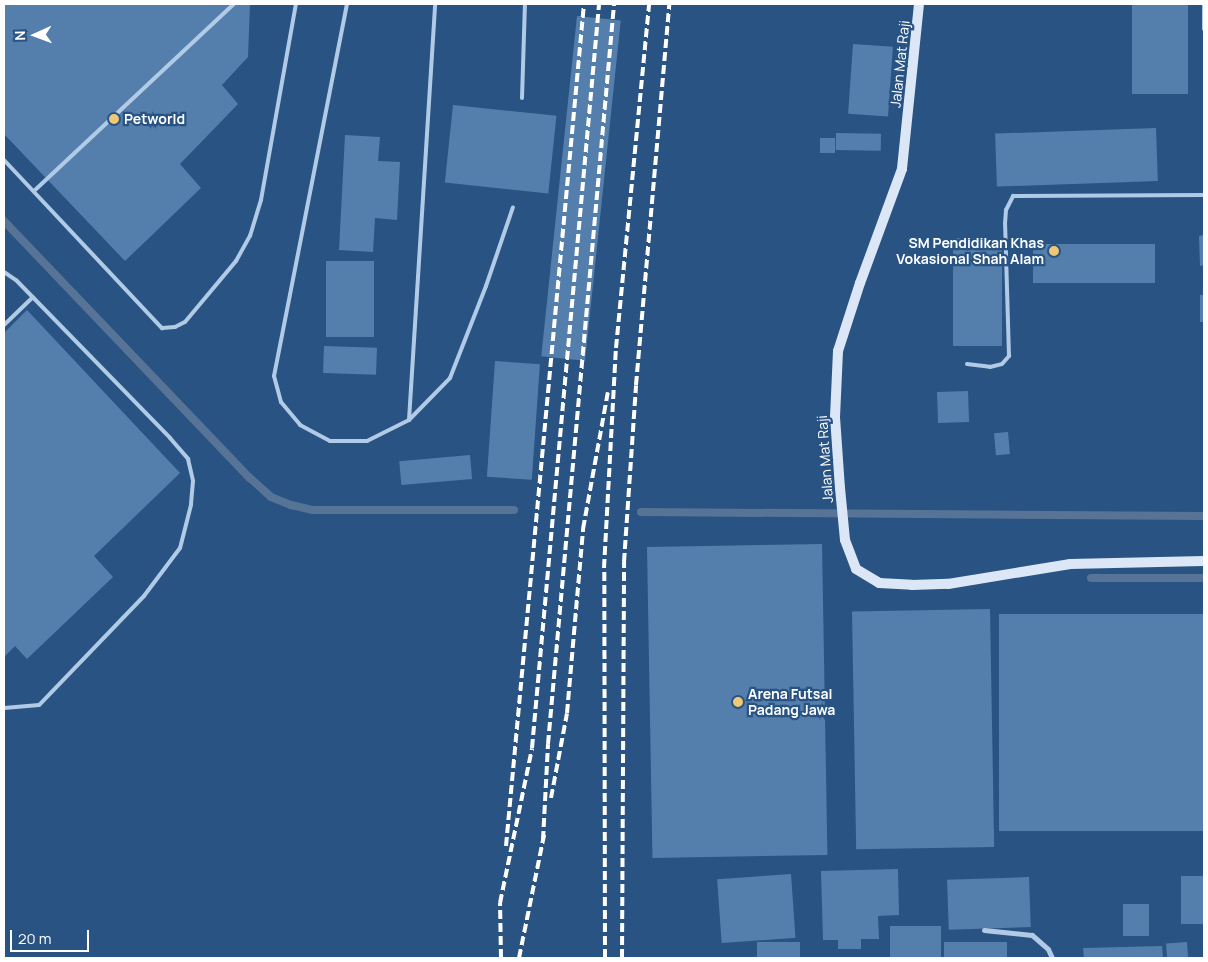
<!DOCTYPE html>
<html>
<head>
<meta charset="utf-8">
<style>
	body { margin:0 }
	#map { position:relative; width:1208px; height:962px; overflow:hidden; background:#285383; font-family:Manrope,sans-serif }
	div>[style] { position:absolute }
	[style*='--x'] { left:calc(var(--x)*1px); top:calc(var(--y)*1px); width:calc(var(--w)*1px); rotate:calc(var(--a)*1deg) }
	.stream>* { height:8px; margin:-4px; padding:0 4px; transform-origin:4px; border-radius:4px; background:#577496 }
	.building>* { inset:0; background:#547fad; transform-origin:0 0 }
	.lane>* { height:4px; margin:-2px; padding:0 2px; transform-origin:2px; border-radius:2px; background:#b1cbe7 }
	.street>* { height:5px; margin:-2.5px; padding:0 2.5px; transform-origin:2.5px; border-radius:2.5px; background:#b1cbe7 }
	.secondary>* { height:10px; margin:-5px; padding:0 5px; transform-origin:5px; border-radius:5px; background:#dbe7f6 }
	.rail>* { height:4px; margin-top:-2px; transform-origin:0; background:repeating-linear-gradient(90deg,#fff 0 9px,transparent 0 13px) }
	.dots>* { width:14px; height:14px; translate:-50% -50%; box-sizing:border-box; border:2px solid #285383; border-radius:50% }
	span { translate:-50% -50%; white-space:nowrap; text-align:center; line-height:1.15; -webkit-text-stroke:4.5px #285383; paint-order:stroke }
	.street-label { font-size:14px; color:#fff }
	.poi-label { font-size:14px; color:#fff; font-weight:700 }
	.left { translate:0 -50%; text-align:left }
	.right { translate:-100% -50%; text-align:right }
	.frame { position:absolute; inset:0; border:5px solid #fff; pointer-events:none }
	.north { position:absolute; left:10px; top:10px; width:50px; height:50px; -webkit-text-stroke:4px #285383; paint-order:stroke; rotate:268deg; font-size:14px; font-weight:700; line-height:20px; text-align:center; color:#fff }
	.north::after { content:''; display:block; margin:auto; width:18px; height:22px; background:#fff; clip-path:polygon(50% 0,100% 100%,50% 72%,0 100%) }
	.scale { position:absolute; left:10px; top:930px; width:79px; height:22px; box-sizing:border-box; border:2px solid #fff; border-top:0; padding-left:6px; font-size:15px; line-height:18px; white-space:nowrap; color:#fff; -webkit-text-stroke:4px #285383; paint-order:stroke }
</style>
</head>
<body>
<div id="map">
	<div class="stream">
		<div style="--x:4;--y:221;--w:356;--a:46.3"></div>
		<div style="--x:250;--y:478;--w:28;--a:42"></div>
		<div style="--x:271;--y:497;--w:22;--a:22"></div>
		<div style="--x:291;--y:505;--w:23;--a:13"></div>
		<div style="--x:313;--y:510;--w:201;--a:0"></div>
		<div style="--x:641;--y:512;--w:563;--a:0.41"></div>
		<div style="--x:1091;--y:578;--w:113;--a:0"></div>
	</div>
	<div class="building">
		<div style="clip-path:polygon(4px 4px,250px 4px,248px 57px,222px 85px,238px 104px,180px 164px,201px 188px,125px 261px,4px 134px)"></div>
		<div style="left:1132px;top:4px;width:56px;height:90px"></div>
		<div style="left:577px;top:16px;width:44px;height:342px;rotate:6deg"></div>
		<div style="left:853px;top:44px;width:40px;height:70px;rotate:4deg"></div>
		<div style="left:453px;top:105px;width:104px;height:78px;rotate:6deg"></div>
		<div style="left:1156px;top:128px;width:53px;height:161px;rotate:88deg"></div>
		<div style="left:836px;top:133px;width:45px;height:17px;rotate:1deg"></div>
		<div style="clip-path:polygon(345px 135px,380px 137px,378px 161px,400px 162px,397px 220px,375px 218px,373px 252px,339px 250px)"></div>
		<div style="left:820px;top:138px;width:15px;height:15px"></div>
		<div style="clip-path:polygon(1204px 235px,1204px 265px,1200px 266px,1199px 236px)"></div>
		<div style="left:953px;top:238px;width:49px;height:108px"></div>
		<div style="left:1033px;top:244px;width:122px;height:39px"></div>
		<div style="left:326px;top:261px;width:48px;height:76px"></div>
		<div style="left:1200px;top:295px;width:4px;height:27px"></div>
		<div style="clip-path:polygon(27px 310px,180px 473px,94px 556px,113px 577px,27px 659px,15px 646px,4px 657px,4px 333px)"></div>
		<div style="left:324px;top:346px;width:53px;height:27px;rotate:2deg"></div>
		<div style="left:495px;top:361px;width:45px;height:116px;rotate:4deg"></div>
		<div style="left:968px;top:391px;width:31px;height:31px;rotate:88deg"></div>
		<div style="left:1008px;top:432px;width:22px;height:14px;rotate:85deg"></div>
		<div style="left:470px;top:455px;width:24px;height:71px;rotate:85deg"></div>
		<div style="left:822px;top:544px;width:311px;height:175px;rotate:89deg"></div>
		<div style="left:990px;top:609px;width:238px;height:138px;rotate:89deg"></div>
		<div style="left:1204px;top:614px;width:217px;height:205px;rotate:90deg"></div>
		<div style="clip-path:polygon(898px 869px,899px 915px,878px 916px,879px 939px,861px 939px,861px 949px,838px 949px,838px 940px,823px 940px,821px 871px)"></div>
		<div style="left:791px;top:874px;width:64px;height:74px;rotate:86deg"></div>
		<div style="left:1181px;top:876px;width:23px;height:48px"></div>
		<div style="left:1029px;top:877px;width:50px;height:82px;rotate:88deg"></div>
		<div style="left:1149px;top:904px;width:32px;height:26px;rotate:90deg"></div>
		<div style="left:890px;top:926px;width:51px;height:32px"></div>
		<div style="left:800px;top:942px;width:16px;height:43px;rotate:90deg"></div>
		<div style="left:1007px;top:942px;width:16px;height:63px;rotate:90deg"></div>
		<div style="left:1187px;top:942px;width:16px;height:21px;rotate:86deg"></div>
		<div style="clip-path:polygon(1162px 946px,1163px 958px,1084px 958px,1083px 948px)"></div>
	</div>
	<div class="lane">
		<div style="--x:347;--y:4;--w:379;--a:101.1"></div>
		<div style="--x:274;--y:376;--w:27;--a:75"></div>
		<div style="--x:281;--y:402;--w:30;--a:50"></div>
		<div style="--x:300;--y:425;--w:34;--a:28"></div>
		<div style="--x:330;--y:441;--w:37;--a:0"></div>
		<div style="--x:367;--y:441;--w:47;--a:-26.6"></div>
		<div style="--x:409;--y:420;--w:59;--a:-45.7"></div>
		<div style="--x:450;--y:378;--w:99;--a:-68.6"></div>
		<div style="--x:486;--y:286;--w:83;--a:-71.1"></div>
		<div style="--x:1204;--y:4;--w:25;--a:90"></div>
		<div style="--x:522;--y:98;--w:94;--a:-88.2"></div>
		<div style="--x:4;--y:160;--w:231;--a:46.8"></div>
		<div style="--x:162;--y:328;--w:13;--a:-4"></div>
		<div style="--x:175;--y:327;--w:11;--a:-27"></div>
		<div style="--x:185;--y:322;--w:80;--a:-50.1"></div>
		<div style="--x:236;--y:261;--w:29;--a:-61"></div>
		<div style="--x:250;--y:236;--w:38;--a:-73"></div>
		<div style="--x:261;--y:200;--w:199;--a:-79.9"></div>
		<div style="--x:34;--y:191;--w:274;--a:-43.1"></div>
		<div style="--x:4;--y:272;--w:14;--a:34"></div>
		<div style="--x:16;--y:280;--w:221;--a:45.7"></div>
		<div style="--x:170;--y:438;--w:28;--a:49"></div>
		<div style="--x:188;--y:459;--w:23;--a:77"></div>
		<div style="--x:193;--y:481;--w:24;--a:95"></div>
		<div style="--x:191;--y:505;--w:44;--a:104.3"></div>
		<div style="--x:180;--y:548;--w:60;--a:126.9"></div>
		<div style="--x:144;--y:596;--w:151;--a:133.9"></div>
		<div style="--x:39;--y:705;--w:35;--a:175"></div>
		<div style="--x:4;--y:325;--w:40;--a:-44"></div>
		<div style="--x:967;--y:364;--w:23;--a:7"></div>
		<div style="--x:990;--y:367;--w:12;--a:-14"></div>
		<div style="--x:1002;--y:364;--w:11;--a:-49"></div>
		<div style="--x:1009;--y:356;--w:132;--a:-91.7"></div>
		<div style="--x:1005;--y:224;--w:14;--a:-86"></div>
		<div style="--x:1006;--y:210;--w:16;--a:-63"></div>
		<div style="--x:1013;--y:196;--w:191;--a:-0.3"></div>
		<div style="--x:409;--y:420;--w:417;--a:-86.4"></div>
	</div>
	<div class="street">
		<div style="--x:984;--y:930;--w:48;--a:5.9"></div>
		<div style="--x:1032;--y:935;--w:21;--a:41"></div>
		<div style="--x:1048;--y:949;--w:10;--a:66"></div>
	</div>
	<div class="secondary">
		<div style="--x:919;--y:4;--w:166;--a:95.9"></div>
		<div style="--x:902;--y:169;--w:121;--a:110.2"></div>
		<div style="--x:860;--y:283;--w:71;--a:107.9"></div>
		<div style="--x:838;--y:351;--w:66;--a:92.6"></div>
		<div style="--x:835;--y:417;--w:71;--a:86"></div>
		<div style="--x:840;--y:488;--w:52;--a:84.5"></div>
		<div style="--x:845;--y:540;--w:31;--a:69"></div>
		<div style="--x:856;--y:569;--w:27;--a:31"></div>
		<div style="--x:879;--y:583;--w:33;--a:3"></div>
		<div style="--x:912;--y:585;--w:36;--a:-2"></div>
		<div style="--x:948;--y:584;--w:124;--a:-9.3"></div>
		<div style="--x:1070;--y:564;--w:134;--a:-1.3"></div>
	</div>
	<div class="rail">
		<div style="--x:551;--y:798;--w:86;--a:-79.3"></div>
		<div style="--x:567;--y:713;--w:185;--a:-85"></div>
		<div style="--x:583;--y:529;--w:139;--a:-79.7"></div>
		<div style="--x:543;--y:840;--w:96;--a:-87"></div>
		<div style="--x:548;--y:744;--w:743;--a:-84.9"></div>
		<div style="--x:506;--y:846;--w:846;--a:-84.71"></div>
		<div style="--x:501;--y:958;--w:55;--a:-91"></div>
		<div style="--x:500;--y:903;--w:158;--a:-78.3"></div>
		<div style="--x:532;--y:748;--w:747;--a:-84.85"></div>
		<div style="--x:519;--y:958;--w:126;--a:-78.5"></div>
		<div style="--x:605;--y:958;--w:390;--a:-90.1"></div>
		<div style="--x:604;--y:568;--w:220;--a:-86.9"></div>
		<div style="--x:616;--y:348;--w:346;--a:-84.5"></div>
		<div style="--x:622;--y:958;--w:396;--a:-89.7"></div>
		<div style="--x:624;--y:562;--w:177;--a:-86.1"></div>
		<div style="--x:636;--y:385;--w:382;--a:-85"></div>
	</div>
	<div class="dots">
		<div style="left:114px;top:119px;background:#efc877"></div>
		<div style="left:1054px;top:251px;background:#efc877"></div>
		<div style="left:738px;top:702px;background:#efc877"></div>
	</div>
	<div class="street-label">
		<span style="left:900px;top:64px;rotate:-84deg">Jalan Mat Raji</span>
		<span style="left:825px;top:459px;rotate:-94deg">Jalan Mat Raji</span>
	</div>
	<div class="poi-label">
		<span class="left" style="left:124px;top:119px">Petworld</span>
		<span class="right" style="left:1044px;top:251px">SM Pendidikan Khas<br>Vokasional Shah Alam</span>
		<span class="left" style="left:748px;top:702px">Arena Futsal<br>Padang Jawa</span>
	</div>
	<div class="frame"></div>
	<div class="north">N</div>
	<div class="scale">20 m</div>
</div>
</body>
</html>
